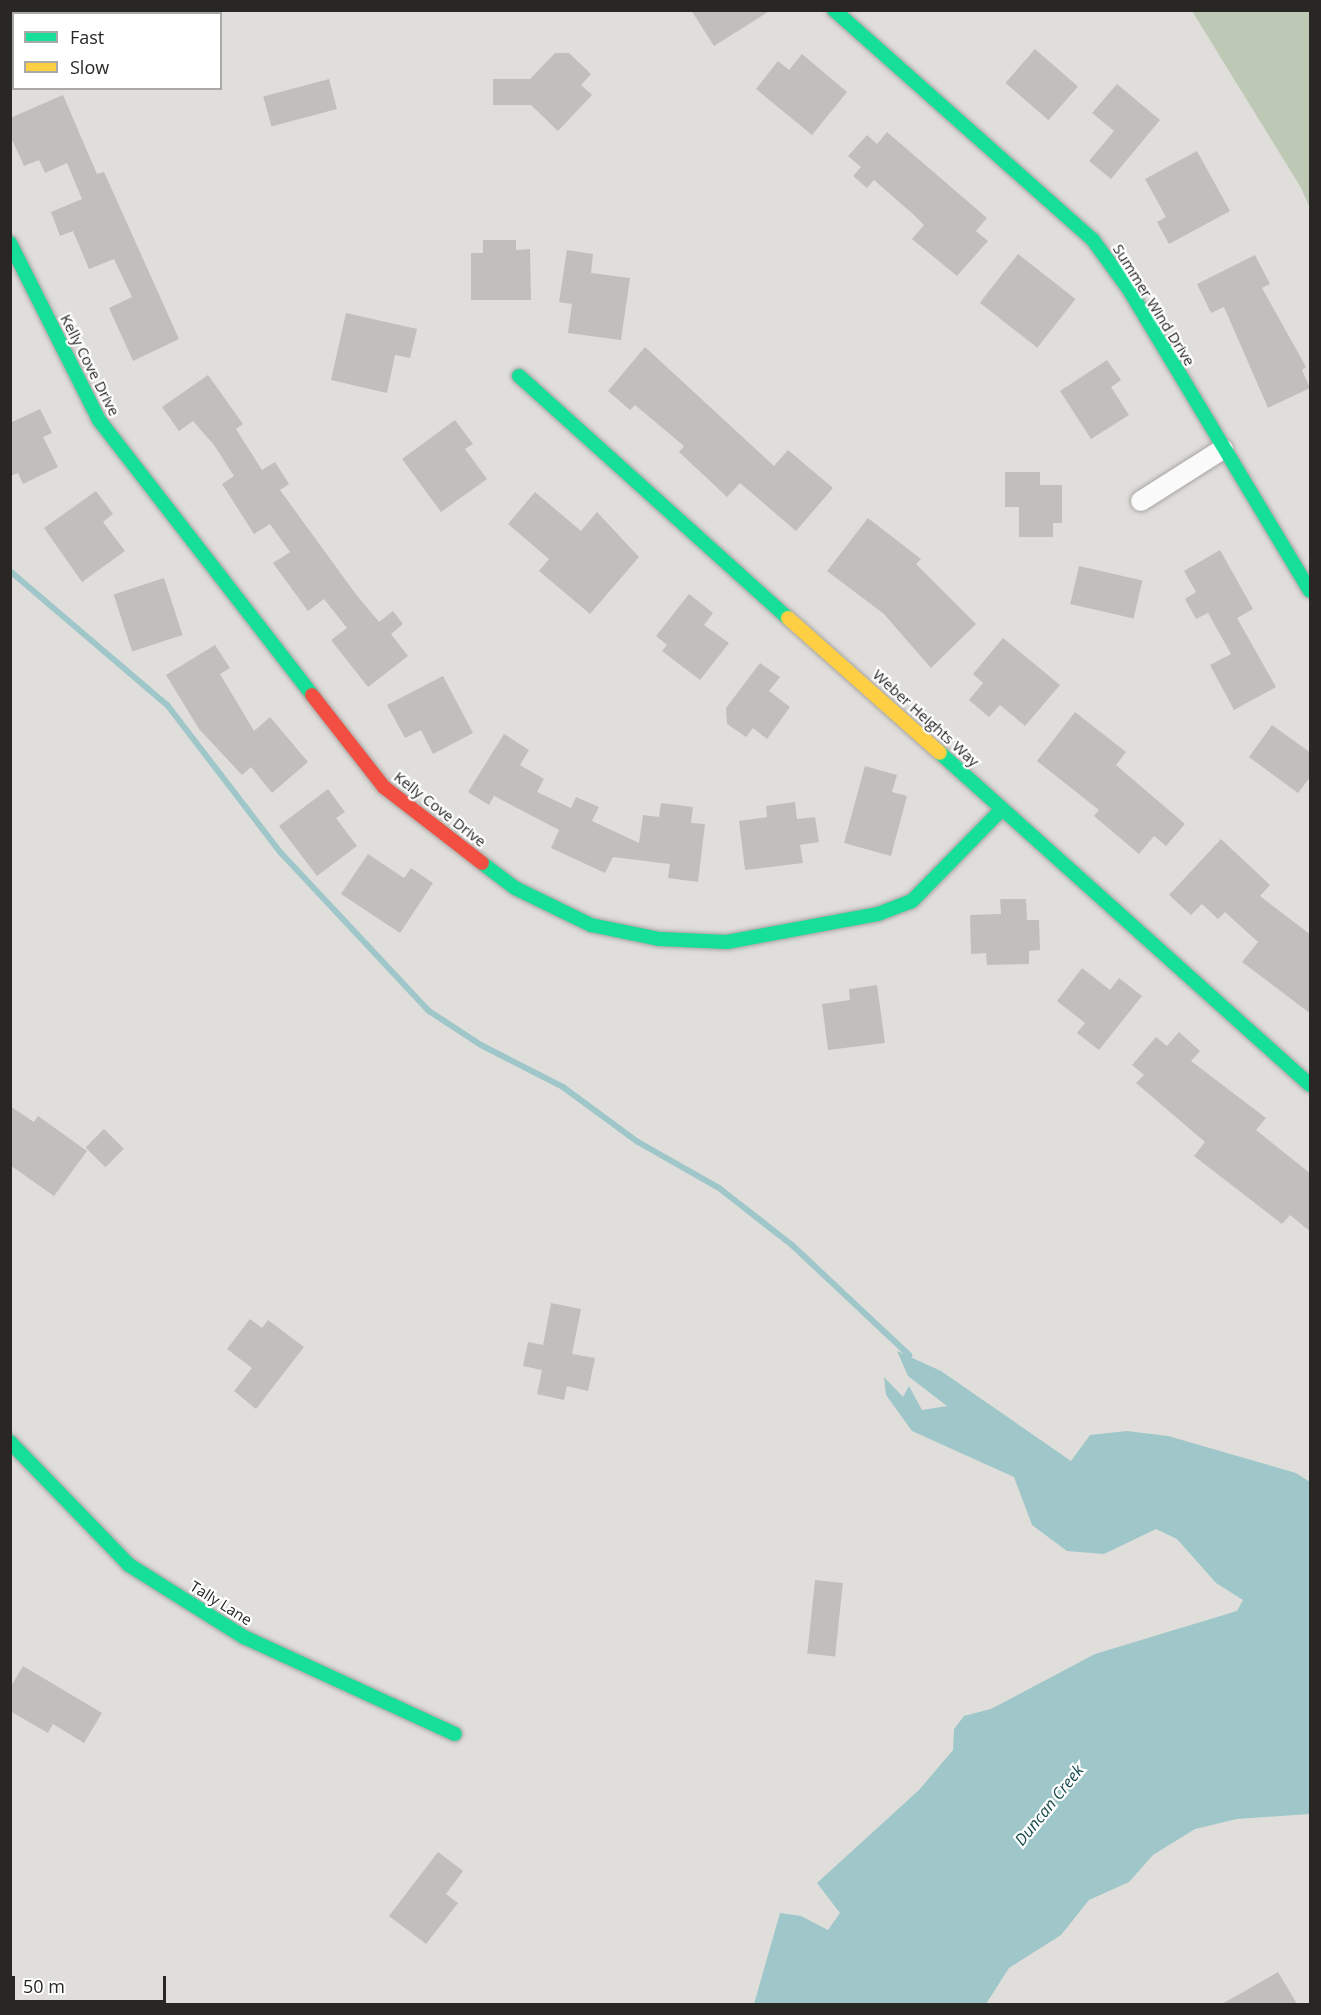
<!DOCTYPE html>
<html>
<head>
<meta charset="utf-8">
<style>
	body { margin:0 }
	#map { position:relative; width:1321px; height:2015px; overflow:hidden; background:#e0dedb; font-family:"Open Sans",sans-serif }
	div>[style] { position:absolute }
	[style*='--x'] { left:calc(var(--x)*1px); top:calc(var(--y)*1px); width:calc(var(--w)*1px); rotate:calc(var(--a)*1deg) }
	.green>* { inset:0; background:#bdc9b4 }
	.water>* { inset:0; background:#9fc6c8 }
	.stream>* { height:6px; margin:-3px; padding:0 3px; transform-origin:3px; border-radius:3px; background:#9fc6c8 }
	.building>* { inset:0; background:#c1bebc; transform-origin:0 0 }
	.roads { filter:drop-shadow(0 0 2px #a6a4a1) drop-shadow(0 0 2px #a6a4a1) }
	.street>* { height:20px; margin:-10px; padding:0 10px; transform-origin:10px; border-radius:10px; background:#fafafa }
	.fast>* { height:14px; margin:-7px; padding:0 7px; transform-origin:7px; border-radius:7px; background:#16e098 }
	.slow>* { height:14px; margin:-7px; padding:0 7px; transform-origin:7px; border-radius:7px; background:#ffcf43 }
	.jam>* { height:14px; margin:-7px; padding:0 7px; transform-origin:7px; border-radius:7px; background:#f24e42 }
	span { translate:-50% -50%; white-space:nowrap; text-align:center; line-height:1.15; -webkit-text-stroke:4.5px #fff; paint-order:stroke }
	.street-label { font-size:15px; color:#282724 }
	.water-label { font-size:16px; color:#174a4d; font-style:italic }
	.frame { position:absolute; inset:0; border:12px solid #282724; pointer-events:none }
	.legend { position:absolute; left:12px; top:12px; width:210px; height:78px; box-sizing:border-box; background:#fff; border:2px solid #a9a9a7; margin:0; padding:8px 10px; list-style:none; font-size:18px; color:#282724 }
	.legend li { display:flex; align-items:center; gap:12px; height:30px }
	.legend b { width:30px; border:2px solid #a9a9a7 }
	.scale { position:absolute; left:12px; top:1976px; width:154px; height:27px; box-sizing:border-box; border:3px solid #282724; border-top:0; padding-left:8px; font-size:18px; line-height:21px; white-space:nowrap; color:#282724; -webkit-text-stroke:4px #fff; paint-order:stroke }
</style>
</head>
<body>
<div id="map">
	<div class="green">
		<div style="clip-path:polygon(1192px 11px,1310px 11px,1310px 208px,1300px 186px)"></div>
	</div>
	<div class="water">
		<div style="clip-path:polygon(897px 1351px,941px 1371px,1071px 1461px,1090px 1435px,1127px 1431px,1168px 1436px,1296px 1473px,1310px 1482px,1310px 1814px,1237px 1819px,1195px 1829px,1153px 1855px,1129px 1882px,1089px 1900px,1061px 1935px,1009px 1968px,986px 2004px,754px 2004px,780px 1913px,801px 1916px,828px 1930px,840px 1913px,817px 1883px,919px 1790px,953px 1750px,954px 1729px,964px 1716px,991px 1709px,1095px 1654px,1237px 1611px,1243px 1600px,1216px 1583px,1177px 1539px,1156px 1529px,1104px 1554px,1067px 1551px,1032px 1525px,1014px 1477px,912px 1431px,886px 1395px,884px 1377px,903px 1397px,909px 1386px,922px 1410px,947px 1406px,908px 1376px)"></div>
	</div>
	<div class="stream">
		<div style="--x:10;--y:571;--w:208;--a:40.5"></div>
		<div style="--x:168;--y:706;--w:185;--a:52.5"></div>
		<div style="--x:281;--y:853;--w:216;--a:46.9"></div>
		<div style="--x:429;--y:1011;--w:62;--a:33.2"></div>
		<div style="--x:481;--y:1045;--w:92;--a:27.1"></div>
		<div style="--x:563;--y:1087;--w:93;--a:36.3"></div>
		<div style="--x:638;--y:1142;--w:93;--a:29.6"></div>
		<div style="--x:719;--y:1188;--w:93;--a:38"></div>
		<div style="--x:792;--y:1245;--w:161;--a:43.2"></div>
	</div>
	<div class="building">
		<div style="clip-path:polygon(691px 10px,771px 10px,714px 46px)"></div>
		<div style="left:1035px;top:49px;width:57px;height:45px;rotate:41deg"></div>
		<div style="clip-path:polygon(555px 53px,569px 53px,591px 74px,581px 85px,592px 95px,558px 131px,531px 105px,493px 105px,493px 79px,530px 79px)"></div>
		<div style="clip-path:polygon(802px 54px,847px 92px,812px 135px,756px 89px,778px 61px,789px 70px)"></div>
		<div style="left:329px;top:79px;width:31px;height:68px;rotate:75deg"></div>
		<div style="clip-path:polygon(1117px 84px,1160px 120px,1111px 179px,1089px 161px,1114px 131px,1092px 113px)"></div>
		<div style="clip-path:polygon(63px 95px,97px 174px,104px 172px,179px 339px,133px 361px,109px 308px,132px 297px,114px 259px,89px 269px,73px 231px,60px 236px,51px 212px,82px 199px,67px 163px,45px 173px,39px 160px,24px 166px,10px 135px,10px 118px)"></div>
		<div style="clip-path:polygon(887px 132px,987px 218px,976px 231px,988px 241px,957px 276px,912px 239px,924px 225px,914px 215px,874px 180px,867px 188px,853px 176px,861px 167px,848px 156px,867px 135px,877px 144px)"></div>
		<div style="clip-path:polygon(1197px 151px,1230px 211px,1169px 244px,1157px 222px,1166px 217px,1145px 179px)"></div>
		<div style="clip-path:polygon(483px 240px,516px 240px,516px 250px,530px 249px,531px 300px,471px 300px,471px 253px,483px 253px)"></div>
		<div style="clip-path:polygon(567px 250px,593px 254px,591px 273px,630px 278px,621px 340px,568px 333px,572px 304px,559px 302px)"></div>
		<div style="left:1018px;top:254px;width:73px;height:62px;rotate:38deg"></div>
		<div style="clip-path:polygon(1255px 255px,1270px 284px,1262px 288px,1306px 367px,1302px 370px,1310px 388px,1268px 408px,1224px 307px,1211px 313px,1197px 284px)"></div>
		<div style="clip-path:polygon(346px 313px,417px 329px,410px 358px,395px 355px,387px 393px,331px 380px)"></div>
		<div style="clip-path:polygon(645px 347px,774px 466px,788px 450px,833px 488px,796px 531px,740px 483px,727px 497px,679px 452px,684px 446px,635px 405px,630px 410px,608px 391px)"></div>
		<div style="clip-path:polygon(1107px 360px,1121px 380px,1111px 387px,1129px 415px,1091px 439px,1060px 391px)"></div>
		<div style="clip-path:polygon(208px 375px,243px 424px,236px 429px,262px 470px,275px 462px,289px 484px,280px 490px,355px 593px,379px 622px,393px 611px,403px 624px,391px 634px,408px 656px,368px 687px,331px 640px,347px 628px,324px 599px,308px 611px,273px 563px,290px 552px,270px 524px,254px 534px,222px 484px,234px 476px,214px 445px,193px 421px,179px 431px,162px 407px)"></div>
		<div style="clip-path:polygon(40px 409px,52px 433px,43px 437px,58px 467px,23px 484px,18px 473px,10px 476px,10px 423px)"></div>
		<div style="clip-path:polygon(455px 420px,473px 444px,465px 449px,487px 479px,441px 512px,402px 459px)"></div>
		<div style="clip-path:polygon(1005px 472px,1040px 472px,1040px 485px,1062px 485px,1062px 523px,1053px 523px,1053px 537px,1019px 537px,1019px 507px,1005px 507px)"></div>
		<div style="clip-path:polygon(96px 491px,113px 514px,103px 522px,125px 551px,82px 582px,44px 528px)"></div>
		<div style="clip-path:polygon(535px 492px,581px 531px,597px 512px,639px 557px,590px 614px,539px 571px,549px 559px,508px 524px)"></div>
		<div style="clip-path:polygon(868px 518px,921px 559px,916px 564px,976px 624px,931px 668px,884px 614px,827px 571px)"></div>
		<div style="clip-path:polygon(1220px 550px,1253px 609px,1237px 618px,1276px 687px,1234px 710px,1210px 665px,1231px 654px,1208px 613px,1196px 619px,1185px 599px,1196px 592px,1184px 571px)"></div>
		<div style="left:1079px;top:566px;width:65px;height:39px;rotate:13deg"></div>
		<div style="left:164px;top:578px;width:60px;height:53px;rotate:72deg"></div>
		<div style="clip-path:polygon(689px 594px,713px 613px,704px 625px,729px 643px,700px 680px,662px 651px,667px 645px,656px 636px)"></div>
		<div style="clip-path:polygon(1003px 638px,1060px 685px,1025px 726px,1000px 705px,989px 717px,969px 700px,983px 683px,973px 674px)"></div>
		<div style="clip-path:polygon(215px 645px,230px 668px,220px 674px,254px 731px,270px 717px,308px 762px,272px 793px,251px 767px,242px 775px,199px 729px,166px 675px)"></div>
		<div style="clip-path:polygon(760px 663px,780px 677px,769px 691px,790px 707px,767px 739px,753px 728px,746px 737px,727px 724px,726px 708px)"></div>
		<div style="clip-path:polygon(443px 676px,473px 733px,433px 754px,421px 730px,405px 738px,387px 705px)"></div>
		<div style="clip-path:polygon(1075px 712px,1126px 752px,1116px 765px,1185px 824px,1166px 846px,1154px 836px,1139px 854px,1094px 816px,1099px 810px,1037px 761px)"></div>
		<div style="clip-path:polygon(1272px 725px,1311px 753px,1311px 776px,1298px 793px,1249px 757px)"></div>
		<div style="clip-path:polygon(504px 734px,529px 750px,520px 765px,544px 779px,537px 792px,571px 808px,576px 797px,599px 807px,592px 821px,639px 843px,643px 815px,659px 817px,661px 803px,693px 807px,691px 823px,705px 824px,698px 882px,668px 878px,670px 864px,613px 857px,605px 873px,551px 848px,559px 830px,494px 796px,489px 805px,468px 792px)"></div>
		<div style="clip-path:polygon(865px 766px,897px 775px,892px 792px,907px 796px,891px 856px,844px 843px)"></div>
		<div style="clip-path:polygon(328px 789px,345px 812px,336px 818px,357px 846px,317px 876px,279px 826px)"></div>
		<div style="clip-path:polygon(795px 802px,797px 819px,815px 817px,819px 842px,800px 845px,803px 863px,745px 870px,739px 821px,767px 817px,766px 806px)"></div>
		<div style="clip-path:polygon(1221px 839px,1270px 885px,1260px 896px,1311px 935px,1311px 1014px,1242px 962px,1258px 942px,1225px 912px,1218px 919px,1202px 904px,1191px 915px,1169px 895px)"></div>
		<div style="clip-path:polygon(368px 854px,404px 878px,411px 868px,433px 883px,400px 933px,341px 894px)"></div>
		<div style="clip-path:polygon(1000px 899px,1026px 899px,1027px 920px,1039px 920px,1040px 950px,1029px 951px,1029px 964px,987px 965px,986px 953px,971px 954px,970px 915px,1001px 914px)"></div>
		<div style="clip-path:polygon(1082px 968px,1110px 990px,1119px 978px,1142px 996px,1099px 1050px,1077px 1033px,1085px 1023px,1057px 1001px)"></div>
		<div style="clip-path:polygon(877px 985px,885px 1043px,828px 1050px,822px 1004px,850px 1000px,849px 989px)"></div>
		<div style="clip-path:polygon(1179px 1032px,1200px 1051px,1191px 1061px,1266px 1118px,1256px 1130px,1311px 1174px,1311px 1232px,1290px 1215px,1282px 1224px,1194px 1156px,1205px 1142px,1136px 1083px,1144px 1075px,1132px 1065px,1156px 1037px,1167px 1046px)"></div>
		<div style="clip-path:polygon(10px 1106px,34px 1122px,38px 1116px,87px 1151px,54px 1196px,10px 1165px)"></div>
		<div style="left:104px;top:1129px;width:28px;height:26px;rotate:45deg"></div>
		<div style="clip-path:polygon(551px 1303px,581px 1309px,572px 1354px,595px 1358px,588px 1391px,567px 1386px,564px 1400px,537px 1394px,542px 1370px,523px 1366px,528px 1342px,543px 1345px)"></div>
		<div style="clip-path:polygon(250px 1319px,262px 1328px,268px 1320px,304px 1347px,256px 1409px,234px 1391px,252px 1368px,227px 1349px)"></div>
		<div style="left:815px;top:1580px;width:28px;height:74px;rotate:6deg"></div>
		<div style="clip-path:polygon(23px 1666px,102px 1713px,84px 1743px,53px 1724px,48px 1733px,10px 1711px,10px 1688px)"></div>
		<div style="clip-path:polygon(438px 1852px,463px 1871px,446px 1894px,458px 1903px,426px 1944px,389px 1916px)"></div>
		<div style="clip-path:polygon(1278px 1972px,1297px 2004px,1222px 2004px)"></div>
	</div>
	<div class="roads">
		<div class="street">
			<div style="--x:1141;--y:501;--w:97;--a:-32.4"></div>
		</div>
		<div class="fast">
			<div style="--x:834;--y:10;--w:346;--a:41.6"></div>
			<div style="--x:1093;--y:240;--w:59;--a:53.9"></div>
			<div style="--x:1128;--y:288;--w:353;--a:59"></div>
			<div style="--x:59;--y:14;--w:16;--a:-14"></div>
			<div style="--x:10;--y:243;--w:198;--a:63.3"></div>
			<div style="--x:99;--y:420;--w:348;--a:52.2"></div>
			<div style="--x:519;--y:376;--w:362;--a:42"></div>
			<div style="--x:940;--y:753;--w:497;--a:41.9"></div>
			<div style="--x:482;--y:863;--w:41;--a:37.1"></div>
			<div style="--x:515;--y:888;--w:85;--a:26"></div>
			<div style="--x:591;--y:925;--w:69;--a:11.6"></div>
			<div style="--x:659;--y:939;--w:68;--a:2.5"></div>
			<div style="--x:727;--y:942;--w:154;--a:-10.5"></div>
			<div style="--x:878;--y:914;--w:36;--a:-21"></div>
			<div style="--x:912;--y:901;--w:129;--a:-45.6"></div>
			<div style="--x:10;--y:1442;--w:171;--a:45.9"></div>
			<div style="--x:129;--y:1565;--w:136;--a:32.1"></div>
			<div style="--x:244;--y:1637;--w:232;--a:24.7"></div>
		</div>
		<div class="slow">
			<div style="--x:10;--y:22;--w:4;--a:0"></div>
			<div style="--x:788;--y:618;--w:203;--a:41.6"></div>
		</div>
		<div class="jam">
			<div style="--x:312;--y:695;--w:117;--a:52"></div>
			<div style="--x:384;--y:787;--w:124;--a:37.8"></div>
		</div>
	</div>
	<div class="street-label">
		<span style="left:1154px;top:305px;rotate:58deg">Summer Wind Drive</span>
		<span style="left:90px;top:365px;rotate:63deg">Kelly Cove Drive</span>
		<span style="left:926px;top:718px;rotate:42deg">Weber Heights Way</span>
		<span style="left:440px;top:809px;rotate:38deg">Kelly Cove Drive</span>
		<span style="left:221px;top:1603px;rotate:32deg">Tally Lane</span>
	</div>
	<div class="water-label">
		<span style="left:1049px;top:1805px;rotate:-51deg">Duncan Creek</span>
	</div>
	<div class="frame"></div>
	<ul class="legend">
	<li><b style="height:8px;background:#16e098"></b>Fast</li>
	<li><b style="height:8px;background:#ffcf43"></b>Slow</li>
	</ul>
	<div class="scale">50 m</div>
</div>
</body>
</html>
